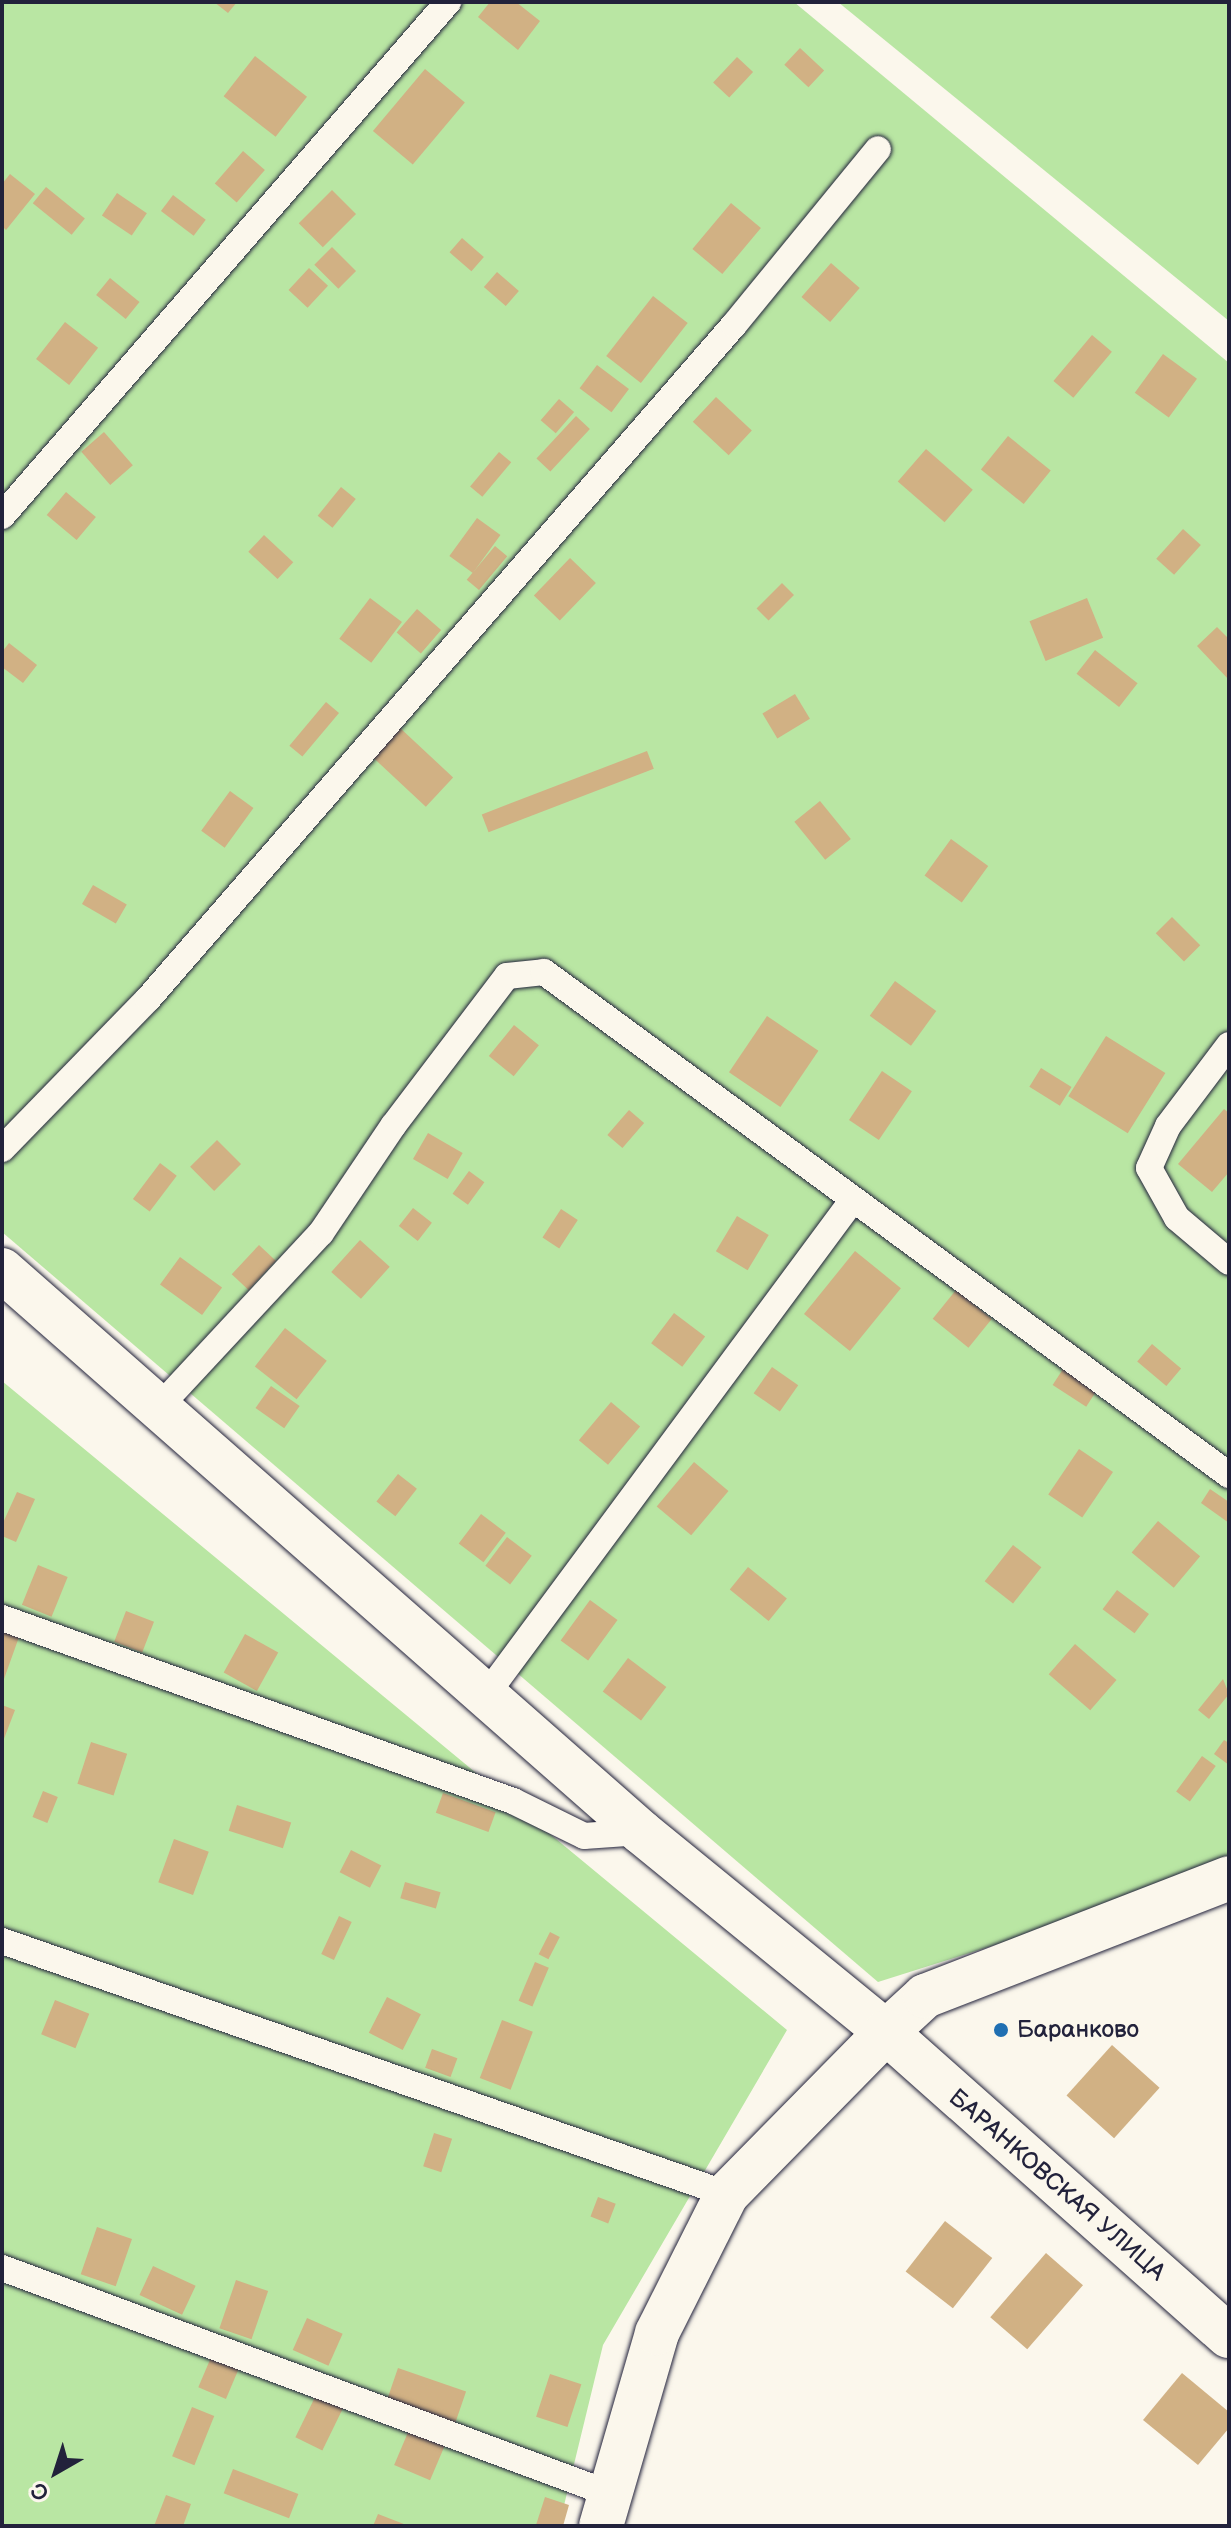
<!DOCTYPE html>
<html>
<head>
<meta charset="utf-8">
<style>
	body { margin:0 }
	#map { position:relative; width:1231px; height:2528px; overflow:hidden; background:#fbf7ec; font-family:"Balsamiq Sans",sans-serif }
	div>[style] { position:absolute }
	[style*='--x'] { left:calc(var(--x)*1px); top:calc(var(--y)*1px); width:calc(var(--w)*1px); rotate:calc(var(--a)*1deg) }
	.green>* { inset:0; background:#b9e6a3 }
	.building>* { inset:0; background:#d1b184; transform-origin:0 0 }
	.roads { filter:drop-shadow(0 0 2px #22223b) drop-shadow(0 0 2px #22223b) }
	.lane>* { height:26px; margin:-13px; padding:0 13px; transform-origin:13px; border-radius:13px; background:#fbf7ec }
	.street>* { height:44px; margin:-22px; padding:0 22px; transform-origin:22px; border-radius:22px; background:#fbf7ec }
	.dots>* { width:22px; height:22px; translate:-50% -50%; box-sizing:border-box; border:4px solid #fbf7ec; border-radius:50% }
	span { translate:-50% -50%; white-space:nowrap; text-align:center; line-height:1.15; -webkit-text-stroke:7px #fbf7ec; paint-order:stroke }
	.poi-label { font-size:24px; color:#22223b }
	.left { translate:0 -50%; text-align:left }
	.street-label { font-size:24px; color:#22223b }
	.frame { position:absolute; inset:0; border:4px solid #22223b; pointer-events:none }
	.north { position:absolute; left:16px; top:2432px; width:80px; height:80px; -webkit-text-stroke:6px #fbf7ec; paint-order:stroke; rotate:219deg; font-size:22px; font-weight:700; line-height:32px; text-align:center; color:#22223b }
	.north::after { content:''; display:block; margin:auto; width:28px; height:36px; background:#22223b; clip-path:polygon(50% 0,100% 100%,50% 72%,0 100%) }
</style>
</head>
<body>
<div id="map">
	<div class="green">
		<div style="clip-path:polygon(2px 2px,794px 2px,1229px 363px,1229px 1871px,878px 1982px,2px 1232px)"></div>
		<div style="clip-path:polygon(838px 2px,1229px 2px,1229px 321px)"></div>
		<div style="clip-path:polygon(2px 1381px,787px 2030px,603px 2345px,559px 2526px,2px 2526px)"></div>
	</div>
	<div class="building">
		<div style="clip-path:polygon(214px 2px,237px 2px,228px 13px)"></div>
		<div style="clip-path:polygon(490px 2px,516px 2px,540px 21px,518px 50px,478px 17px)"></div>
		<div style="left:800px;top:48px;width:33px;height:23px;rotate:43deg"></div>
		<div style="left:255px;top:56px;width:66px;height:51px;rotate:38deg"></div>
		<div style="left:737px;top:57px;width:22px;height:35px;rotate:43deg"></div>
		<div style="left:425px;top:69px;width:52px;height:81px;rotate:40deg"></div>
		<div style="left:243px;top:151px;width:29px;height:43px;rotate:41deg"></div>
		<div style="clip-path:polygon(10px 174px,35px 194px,6px 230px,2px 226px,2px 184px)"></div>
		<div style="left:46px;top:187px;width:50px;height:21px;rotate:39deg"></div>
		<div style="left:332px;top:190px;width:34px;height:47px;rotate:45deg"></div>
		<div style="left:117px;top:193px;width:36px;height:27px;rotate:34deg"></div>
		<div style="left:173px;top:195px;width:41px;height:20px;rotate:37deg"></div>
		<div style="left:731px;top:203px;width:39px;height:60px;rotate:40deg"></div>
		<div style="left:462px;top:238px;width:29px;height:19px;rotate:41deg"></div>
		<div style="left:332px;top:247px;width:34px;height:25px;rotate:45deg"></div>
		<div style="left:831px;top:263px;width:38px;height:45px;rotate:41deg"></div>
		<div style="left:309px;top:268px;width:26px;height:30px;rotate:43deg"></div>
		<div style="left:497px;top:272px;width:29px;height:20px;rotate:41deg"></div>
		<div style="left:110px;top:278px;width:38px;height:22px;rotate:39deg"></div>
		<div style="left:653px;top:296px;width:44px;height:76px;rotate:38deg"></div>
		<div style="left:65px;top:322px;width:42px;height:47px;rotate:38deg"></div>
		<div style="left:1092px;top:335px;width:26px;height:60px;rotate:40deg"></div>
		<div style="left:1163px;top:354px;width:42px;height:48px;rotate:36deg"></div>
		<div style="left:597px;top:365px;width:40px;height:29px;rotate:37deg"></div>
		<div style="left:716px;top:397px;width:49px;height:34px;rotate:43deg"></div>
		<div style="left:559px;top:399px;width:20px;height:28px;rotate:41deg"></div>
		<div style="left:576px;top:416px;width:19px;height:58px;rotate:43deg"></div>
		<div style="left:104px;top:432px;width:44px;height:30px;rotate:49deg"></div>
		<div style="left:1008px;top:436px;width:55px;height:43px;rotate:39deg"></div>
		<div style="left:926px;top:449px;width:62px;height:43px;rotate:41deg"></div>
		<div style="left:499px;top:452px;width:16px;height:45px;rotate:40deg"></div>
		<div style="left:341px;top:487px;width:19px;height:37px;rotate:39deg"></div>
		<div style="left:66px;top:492px;width:39px;height:30px;rotate:40deg"></div>
		<div style="left:477px;top:518px;width:29px;height:47px;rotate:36deg"></div>
		<div style="left:1183px;top:529px;width:24px;height:40px;rotate:42deg"></div>
		<div style="left:264px;top:535px;width:40px;height:23px;rotate:43deg"></div>
		<div style="left:495px;top:546px;width:16px;height:44px;rotate:40deg"></div>
		<div style="left:570px;top:558px;width:36px;height:52px;rotate:44deg"></div>
		<div style="left:782px;top:583px;width:17px;height:36px;rotate:45deg"></div>
		<div style="left:370px;top:598px;width:40px;height:51px;rotate:37deg"></div>
		<div style="left:1087px;top:598px;width:43px;height:62px;rotate:68deg"></div>
		<div style="left:417px;top:609px;width:32px;height:31px;rotate:41deg"></div>
		<div style="clip-path:polygon(1217px 627px,1229px 639px,1229px 680px,1197px 646px)"></div>
		<div style="clip-path:polygon(9px 643px,37px 665px,23px 683px,2px 667px,2px 652px)"></div>
		<div style="left:1095px;top:650px;width:54px;height:30px;rotate:38deg"></div>
		<div style="left:795px;top:694px;width:29px;height:38px;rotate:59deg"></div>
		<div style="left:326px;top:702px;width:17px;height:57px;rotate:40deg"></div>
		<div style="left:399px;top:727px;width:74px;height:40px;rotate:43deg"></div>
		<div style="left:647px;top:751px;width:19px;height:177px;rotate:69deg"></div>
		<div style="left:230px;top:791px;width:29px;height:49px;rotate:36deg"></div>
		<div style="left:820px;top:801px;width:49px;height:33px;rotate:51deg"></div>
		<div style="left:951px;top:839px;width:46px;height:45px;rotate:36deg"></div>
		<div style="left:93px;top:885px;width:39px;height:22px;rotate:30deg"></div>
		<div style="left:1172px;top:917px;width:40px;height:23px;rotate:45deg"></div>
		<div style="left:895px;top:981px;width:51px;height:43px;rotate:36deg"></div>
		<div style="left:767px;top:1016px;width:62px;height:68px;rotate:34deg"></div>
		<div style="left:514px;top:1025px;width:32px;height:40px;rotate:39deg"></div>
		<div style="left:1106px;top:1036px;width:70px;height:71px;rotate:32deg"></div>
		<div style="left:1041px;top:1068px;width:36px;height:22px;rotate:32deg"></div>
		<div style="left:882px;top:1071px;width:36px;height:59px;rotate:34deg"></div>
		<div style="clip-path:polygon(1224px 1109px,1229px 1113px,1229px 1172px,1212px 1192px,1178px 1164px)"></div>
		<div style="left:629px;top:1110px;width:20px;height:33px;rotate:41deg"></div>
		<div style="left:428px;top:1133px;width:40px;height:30px;rotate:30deg"></div>
		<div style="left:217px;top:1140px;width:34px;height:38px;rotate:45deg"></div>
		<div style="left:160px;top:1163px;width:21px;height:45px;rotate:37deg"></div>
		<div style="left:469px;top:1171px;width:19px;height:28px;rotate:36deg"></div>
		<div style="left:413px;top:1208px;width:24px;height:23px;rotate:38deg"></div>
		<div style="left:561px;top:1209px;width:20px;height:34px;rotate:33deg"></div>
		<div style="left:737px;top:1216px;width:37px;height:41px;rotate:31deg"></div>
		<div style="left:360px;top:1240px;width:40px;height:43px;rotate:42deg"></div>
		<div style="left:259px;top:1245px;width:23px;height:40px;rotate:43deg"></div>
		<div style="left:855px;top:1251px;width:59px;height:81px;rotate:39deg"></div>
		<div style="left:180px;top:1257px;width:52px;height:34px;rotate:36deg"></div>
		<div style="left:956px;top:1290px;width:46px;height:37px;rotate:39deg"></div>
		<div style="left:674px;top:1313px;width:39px;height:38px;rotate:37deg"></div>
		<div style="left:285px;top:1328px;width:53px;height:49px;rotate:38deg"></div>
		<div style="left:1152px;top:1344px;width:38px;height:23px;rotate:40deg"></div>
		<div style="left:772px;top:1367px;width:32px;height:32px;rotate:35deg"></div>
		<div style="left:1063px;top:1369px;width:40px;height:19px;rotate:33deg"></div>
		<div style="left:271px;top:1386px;width:35px;height:27px;rotate:35deg"></div>
		<div style="left:611px;top:1402px;width:38px;height:50px;rotate:40deg"></div>
		<div style="left:1079px;top:1449px;width:41px;height:55px;rotate:34deg"></div>
		<div style="left:694px;top:1462px;width:45px;height:58px;rotate:40deg"></div>
		<div style="left:398px;top:1474px;width:24px;height:35px;rotate:38deg"></div>
		<div style="clip-path:polygon(1210px 1489px,1229px 1502px,1229px 1523px,1201px 1503px)"></div>
		<div style="clip-path:polygon(17px 1492px,35px 1499px,16px 1542px,2px 1536px,2px 1525px)"></div>
		<div style="left:481px;top:1514px;width:31px;height:37px;rotate:37deg"></div>
		<div style="left:1158px;top:1521px;width:55px;height:41px;rotate:40deg"></div>
		<div style="left:507px;top:1537px;width:31px;height:36px;rotate:37deg"></div>
		<div style="left:1013px;top:1545px;width:36px;height:46px;rotate:38deg"></div>
		<div style="left:38px;top:1565px;width:32px;height:43px;rotate:22deg"></div>
		<div style="left:748px;top:1567px;width:50px;height:29px;rotate:39deg"></div>
		<div style="left:1117px;top:1590px;width:40px;height:24px;rotate:37deg"></div>
		<div style="left:590px;top:1600px;width:34px;height:50px;rotate:36deg"></div>
		<div style="left:126px;top:1611px;width:30px;height:33px;rotate:21deg"></div>
		<div style="clip-path:polygon(3px 1632px,19px 1637px,4px 1679px,2px 1678px)"></div>
		<div style="left:245px;top:1634px;width:38px;height:44px;rotate:29deg"></div>
		<div style="left:1075px;top:1644px;width:55px;height:40px;rotate:41deg"></div>
		<div style="left:628px;top:1658px;width:48px;height:42px;rotate:37deg"></div>
		<div style="clip-path:polygon(1223px 1679px,1229px 1694px,1209px 1719px,1198px 1710px)"></div>
		<div style="clip-path:polygon(2px 1705px,15px 1710px,2px 1744px)"></div>
		<div style="clip-path:polygon(1224px 1740px,1229px 1743px,1229px 1765px,1214px 1754px)"></div>
		<div style="left:91px;top:1742px;width:38px;height:44px;rotate:18deg"></div>
		<div style="left:1202px;top:1756px;width:17px;height:44px;rotate:36deg"></div>
		<div style="left:43px;top:1791px;width:16px;height:28px;rotate:22deg"></div>
		<div style="left:443px;top:1793px;width:56px;height:21px;rotate:20deg"></div>
		<div style="left:237px;top:1805px;width:57px;height:27px;rotate:18deg"></div>
		<div style="left:174px;top:1839px;width:37px;height:46px;rotate:20deg"></div>
		<div style="left:351px;top:1850px;width:34px;height:25px;rotate:27deg"></div>
		<div style="left:405px;top:1882px;width:37px;height:17px;rotate:16deg"></div>
		<div style="left:339px;top:1916px;width:14px;height:42px;rotate:25deg"></div>
		<div style="left:550px;top:1932px;width:11px;height:25px;rotate:27deg"></div>
		<div style="left:535px;top:1962px;width:15px;height:42px;rotate:23deg"></div>
		<div style="left:387px;top:1997px;width:38px;height:40px;rotate:27deg"></div>
		<div style="left:55px;top:2000px;width:37px;height:37px;rotate:22deg"></div>
		<div style="left:502px;top:2020px;width:33px;height:62px;rotate:21deg"></div>
		<div style="left:1112px;top:2045px;width:64px;height:68px;rotate:42deg"></div>
		<div style="left:432px;top:2049px;width:27px;height:20px;rotate:20deg"></div>
		<div style="left:434px;top:2133px;width:19px;height:35px;rotate:18deg"></div>
		<div style="left:598px;top:2197px;width:19px;height:21px;rotate:21deg"></div>
		<div style="left:945px;top:2221px;width:60px;height:64px;rotate:38deg"></div>
		<div style="left:97px;top:2227px;width:37px;height:50px;rotate:19deg"></div>
		<div style="left:1046px;top:2253px;width:49px;height:85px;rotate:41deg"></div>
		<div style="left:153px;top:2266px;width:47px;height:32px;rotate:25deg"></div>
		<div style="left:236px;top:2280px;width:34px;height:51px;rotate:19deg"></div>
		<div style="left:307px;top:2318px;width:39px;height:35px;rotate:24deg"></div>
		<div style="left:212px;top:2355px;width:30px;height:35px;rotate:23deg"></div>
		<div style="left:398px;top:2368px;width:72px;height:33px;rotate:19deg"></div>
		<div style="clip-path:polygon(1182px 2373px,1229px 2412px,1229px 2428px,1198px 2465px,1143px 2420px)"></div>
		<div style="left:550px;top:2374px;width:33px;height:45px;rotate:18deg"></div>
		<div style="left:316px;top:2395px;width:30px;height:47px;rotate:26deg"></div>
		<div style="left:192px;top:2407px;width:24px;height:53px;rotate:22deg"></div>
		<div style="left:409px;top:2430px;width:39px;height:38px;rotate:23deg"></div>
		<div style="left:233px;top:2469px;width:70px;height:26px;rotate:21deg"></div>
		<div style="clip-path:polygon(166px 2495px,191px 2504px,183px 2526px,154px 2526px)"></div>
		<div style="clip-path:polygon(545px 2497px,569px 2505px,563px 2526px,536px 2525px)"></div>
		<div style="clip-path:polygon(378px 2514px,409px 2526px,373px 2526px)"></div>
	</div>
	<div class="roads">
		<div class="lane">
			<div style="--x:2;--y:516;--w:681;--a:-49.05"></div>
			<div style="--x:1229;--y:1045;--w:101;--a:127"></div>
			<div style="--x:1168;--y:1126;--w:46;--a:114.3"></div>
			<div style="--x:1149;--y:1168;--w:57;--a:60.8"></div>
			<div style="--x:1177;--y:1218;--w:68;--a:40.2"></div>
			<div style="--x:2;--y:1149;--w:209;--a:-45.8"></div>
			<div style="--x:148;--y:999;--w:893;--a:-49"></div>
			<div style="--x:734;--y:325;--w:227;--a:-50.7"></div>
			<div style="--x:160;--y:1406;--w:236;--a:-47.1"></div>
			<div style="--x:321;--y:1233;--w:129;--a:-56.1"></div>
			<div style="--x:393;--y:1126;--w:188;--a:-52.8"></div>
			<div style="--x:507;--y:976;--w:37;--a:-6"></div>
			<div style="--x:544;--y:972;--w:850;--a:36.29"></div>
			<div style="--x:2;--y:1618;--w:543;--a:19.7"></div>
			<div style="--x:513;--y:1801;--w:79;--a:26.2"></div>
			<div style="--x:584;--y:1836;--w:57;--a:-4"></div>
			<div style="--x:486;--y:1695;--w:615;--a:-53.47"></div>
			<div style="--x:2;--y:1941;--w:768;--a:19.24"></div>
			<div style="--x:2;--y:2268;--w:646;--a:20.37"></div>
		</div>
		<div class="street">
			<div style="--x:2;--y:1270;--w:851;--a:41.33"></div>
			<div style="--x:641;--y:1832;--w:316;--a:39.2"></div>
			<div style="--x:886;--y:2032;--w:53;--a:-42.7"></div>
			<div style="--x:925;--y:1996;--w:326;--a:-21.2"></div>
			<div style="--x:601;--y:2526;--w:201;--a:-73.8"></div>
			<div style="--x:657;--y:2333;--w:156;--a:-63.3"></div>
			<div style="--x:727;--y:2194;--w:227;--a:-45.5"></div>
			<div style="--x:886;--y:2032;--w:458;--a:41.6"></div>
		</div>
	</div>
	<div class="dots">
		<div style="left:1001px;top:2030px;background:#1f6fb2"></div>
	</div>
	<div class="poi-label">
		<span class="left" style="left:1017px;top:2030px">Баранково</span>
	</div>
	<div class="street-label">
		<span style="left:1057px;top:2185px;rotate:41deg">БАРАНКОВСКАЯ УЛИЦА</span>
	</div>
	<div class="frame"></div>
	<div class="north">С</div>
</div>
</body>
</html>
